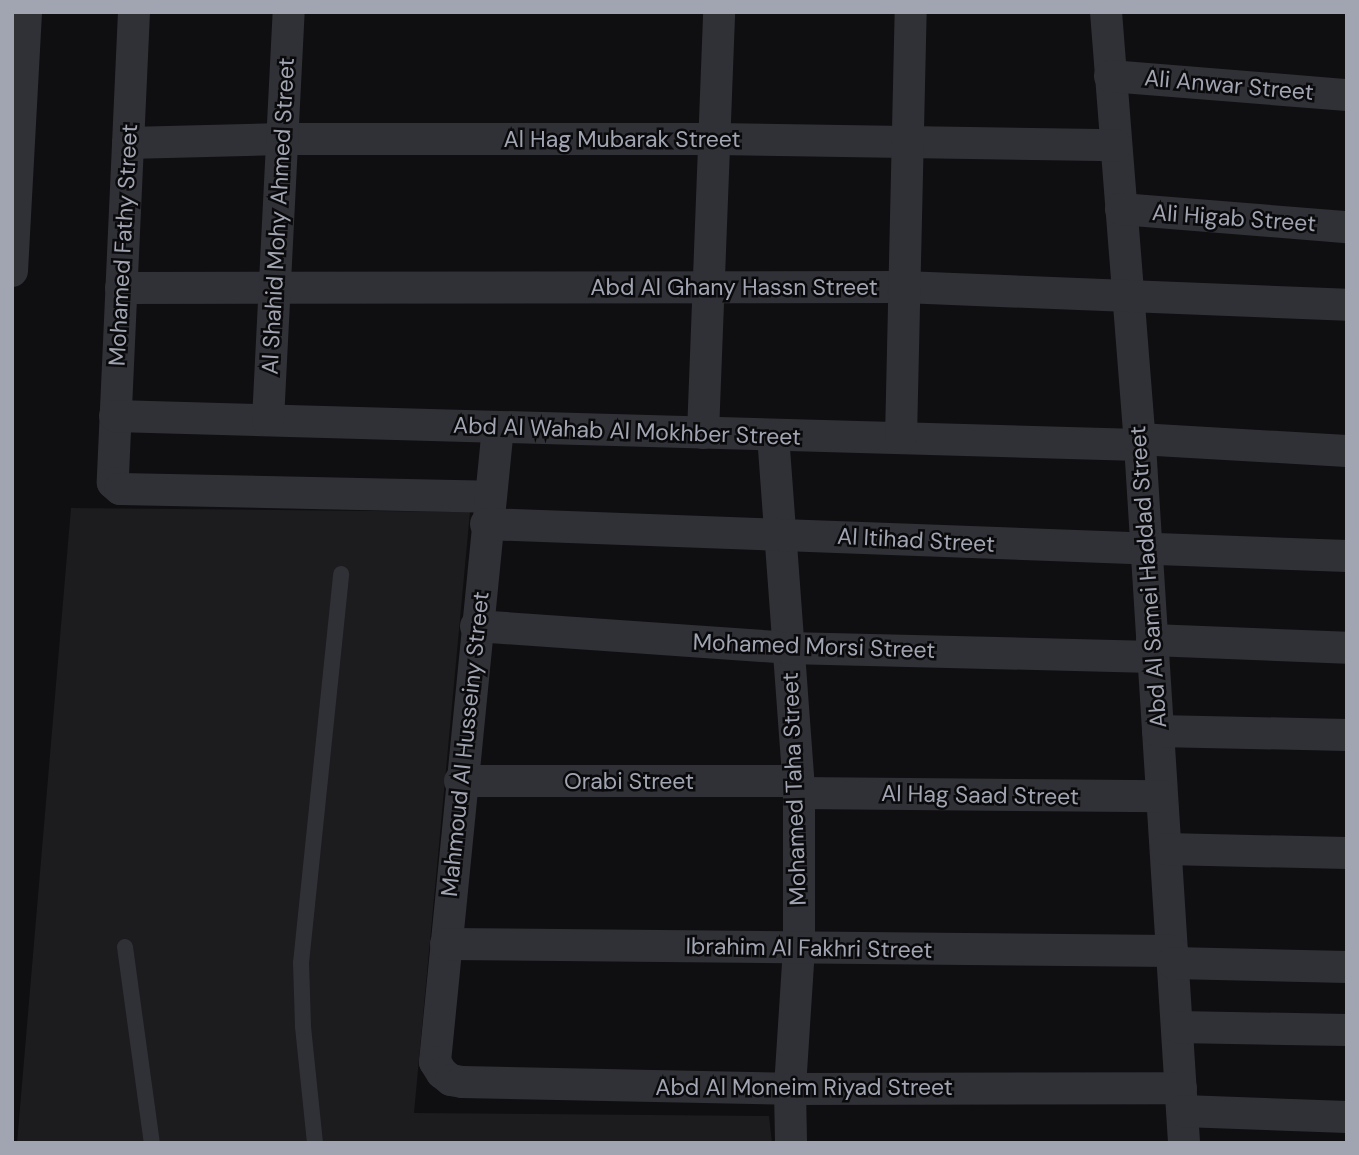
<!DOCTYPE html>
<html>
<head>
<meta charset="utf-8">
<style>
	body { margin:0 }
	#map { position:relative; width:1359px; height:1155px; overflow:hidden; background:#0f0f11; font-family:"DM Sans",sans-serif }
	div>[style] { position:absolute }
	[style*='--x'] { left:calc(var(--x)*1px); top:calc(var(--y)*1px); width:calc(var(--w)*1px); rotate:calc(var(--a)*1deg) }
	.built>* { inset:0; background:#1c1b1e }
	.lane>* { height:16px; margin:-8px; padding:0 8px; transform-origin:8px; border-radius:8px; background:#303136 }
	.street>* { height:32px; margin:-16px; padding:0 16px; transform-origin:16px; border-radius:16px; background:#303136 }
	span { translate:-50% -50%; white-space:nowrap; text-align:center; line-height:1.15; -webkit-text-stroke:5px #0a0a0c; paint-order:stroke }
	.street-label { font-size:23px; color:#a1a5b1 }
	.frame { position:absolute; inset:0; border:14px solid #a1a5b1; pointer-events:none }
</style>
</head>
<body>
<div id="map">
	<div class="built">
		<div style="clip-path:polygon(71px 508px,470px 512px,414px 1113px,769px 1116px,772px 1143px,17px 1143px)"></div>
	</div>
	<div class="lane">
		<div style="--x:125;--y:947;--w:198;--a:82.2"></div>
		<div style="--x:315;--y:1143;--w:118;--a:-95.9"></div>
		<div style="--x:303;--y:1026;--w:63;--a:-91.8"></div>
		<div style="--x:301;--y:963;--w:391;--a:-84.1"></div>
	</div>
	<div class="street">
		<div style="--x:134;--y:12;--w:471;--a:92.6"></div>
		<div style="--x:113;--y:483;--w:9;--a:41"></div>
		<div style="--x:120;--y:489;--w:370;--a:1.2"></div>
		<div style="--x:1106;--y:12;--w:434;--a:85.5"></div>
		<div style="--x:1140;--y:445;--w:699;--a:86.39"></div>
		<div style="--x:1110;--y:76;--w:238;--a:4.6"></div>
		<div style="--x:128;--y:143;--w:154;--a:-1.5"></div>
		<div style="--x:282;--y:139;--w:434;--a:0"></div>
		<div style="--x:716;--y:139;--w:400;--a:0.9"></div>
		<div style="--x:1121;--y:209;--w:227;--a:4.6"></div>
		<div style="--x:12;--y:271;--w:259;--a:-86.9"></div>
		<div style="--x:121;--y:288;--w:782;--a:-0.07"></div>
		<div style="--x:903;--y:287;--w:444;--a:2.3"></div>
		<div style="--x:115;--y:416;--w:1025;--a:1.62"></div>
		<div style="--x:268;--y:420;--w:409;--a:-87.1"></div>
		<div style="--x:498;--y:427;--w:638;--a:95.67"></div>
		<div style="--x:435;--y:1062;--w:13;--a:58"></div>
		<div style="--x:442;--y:1073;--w:11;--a:38"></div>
		<div style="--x:451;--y:1080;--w:11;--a:10"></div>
		<div style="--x:462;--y:1082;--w:328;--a:1.2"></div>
		<div style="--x:790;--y:1089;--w:391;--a:-0.1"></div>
		<div style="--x:703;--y:433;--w:421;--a:-87.8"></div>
		<div style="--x:773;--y:435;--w:359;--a:85.8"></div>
		<div style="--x:799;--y:793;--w:155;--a:90"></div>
		<div style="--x:799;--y:948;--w:141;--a:93.7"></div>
		<div style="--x:790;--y:1089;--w:54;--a:88.9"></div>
		<div style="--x:901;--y:438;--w:426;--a:-88.7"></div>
		<div style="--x:1139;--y:439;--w:208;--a:3.3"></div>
		<div style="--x:486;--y:524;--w:862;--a:2.13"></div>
		<div style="--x:476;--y:626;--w:313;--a:4"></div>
		<div style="--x:788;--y:648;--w:365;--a:1.4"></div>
		<div style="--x:1152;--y:640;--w:195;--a:2.3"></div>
		<div style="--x:1158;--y:731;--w:189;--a:1.2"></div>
		<div style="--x:460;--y:781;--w:337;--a:0"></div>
		<div style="--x:799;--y:793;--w:363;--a:0.5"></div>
		<div style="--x:1166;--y:849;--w:181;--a:1.3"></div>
		<div style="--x:446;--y:944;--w:726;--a:0.55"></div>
		<div style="--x:1173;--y:963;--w:174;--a:1.3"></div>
		<div style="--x:1177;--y:1027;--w:170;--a:1"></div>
		<div style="--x:1183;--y:1111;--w:164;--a:2.1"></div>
	</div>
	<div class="street-label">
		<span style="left:1229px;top:85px;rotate:5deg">Ali Anwar Street</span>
		<span style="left:622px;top:139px">Al Hag Mubarak Street</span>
		<span style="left:278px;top:216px;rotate:-87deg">Al Shahid Mohy Ahmed Street</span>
		<span style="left:1234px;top:218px;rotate:4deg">Ali Higab Street</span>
		<span style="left:123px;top:245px;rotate:-87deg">Mohamed Fathy Street</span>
		<span style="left:734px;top:287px">Abd Al Ghany Hassn Street</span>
		<span style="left:627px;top:431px;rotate:2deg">Abd Al Wahab Al Mokhber Street</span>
		<span style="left:916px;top:540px;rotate:3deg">Al Itihad Street</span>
		<span style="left:1148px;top:577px;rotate:-94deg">Abd Al Samei Haddad Street</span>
		<span style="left:814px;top:646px;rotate:2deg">Mohamed Morsi Street</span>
		<span style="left:465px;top:744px;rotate:-84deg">Mahmoud Al Husseiny Street</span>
		<span style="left:629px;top:781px">Orabi Street</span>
		<span style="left:794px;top:789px;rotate:-92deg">Mohamed Taha Street</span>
		<span style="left:980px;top:795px;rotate:1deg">Al Hag Saad Street</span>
		<span style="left:809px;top:948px;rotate:1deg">Ibrahim Al Fakhri Street</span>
		<span style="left:804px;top:1087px">Abd Al Moneim Riyad Street</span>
	</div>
	<div class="frame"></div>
</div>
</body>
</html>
